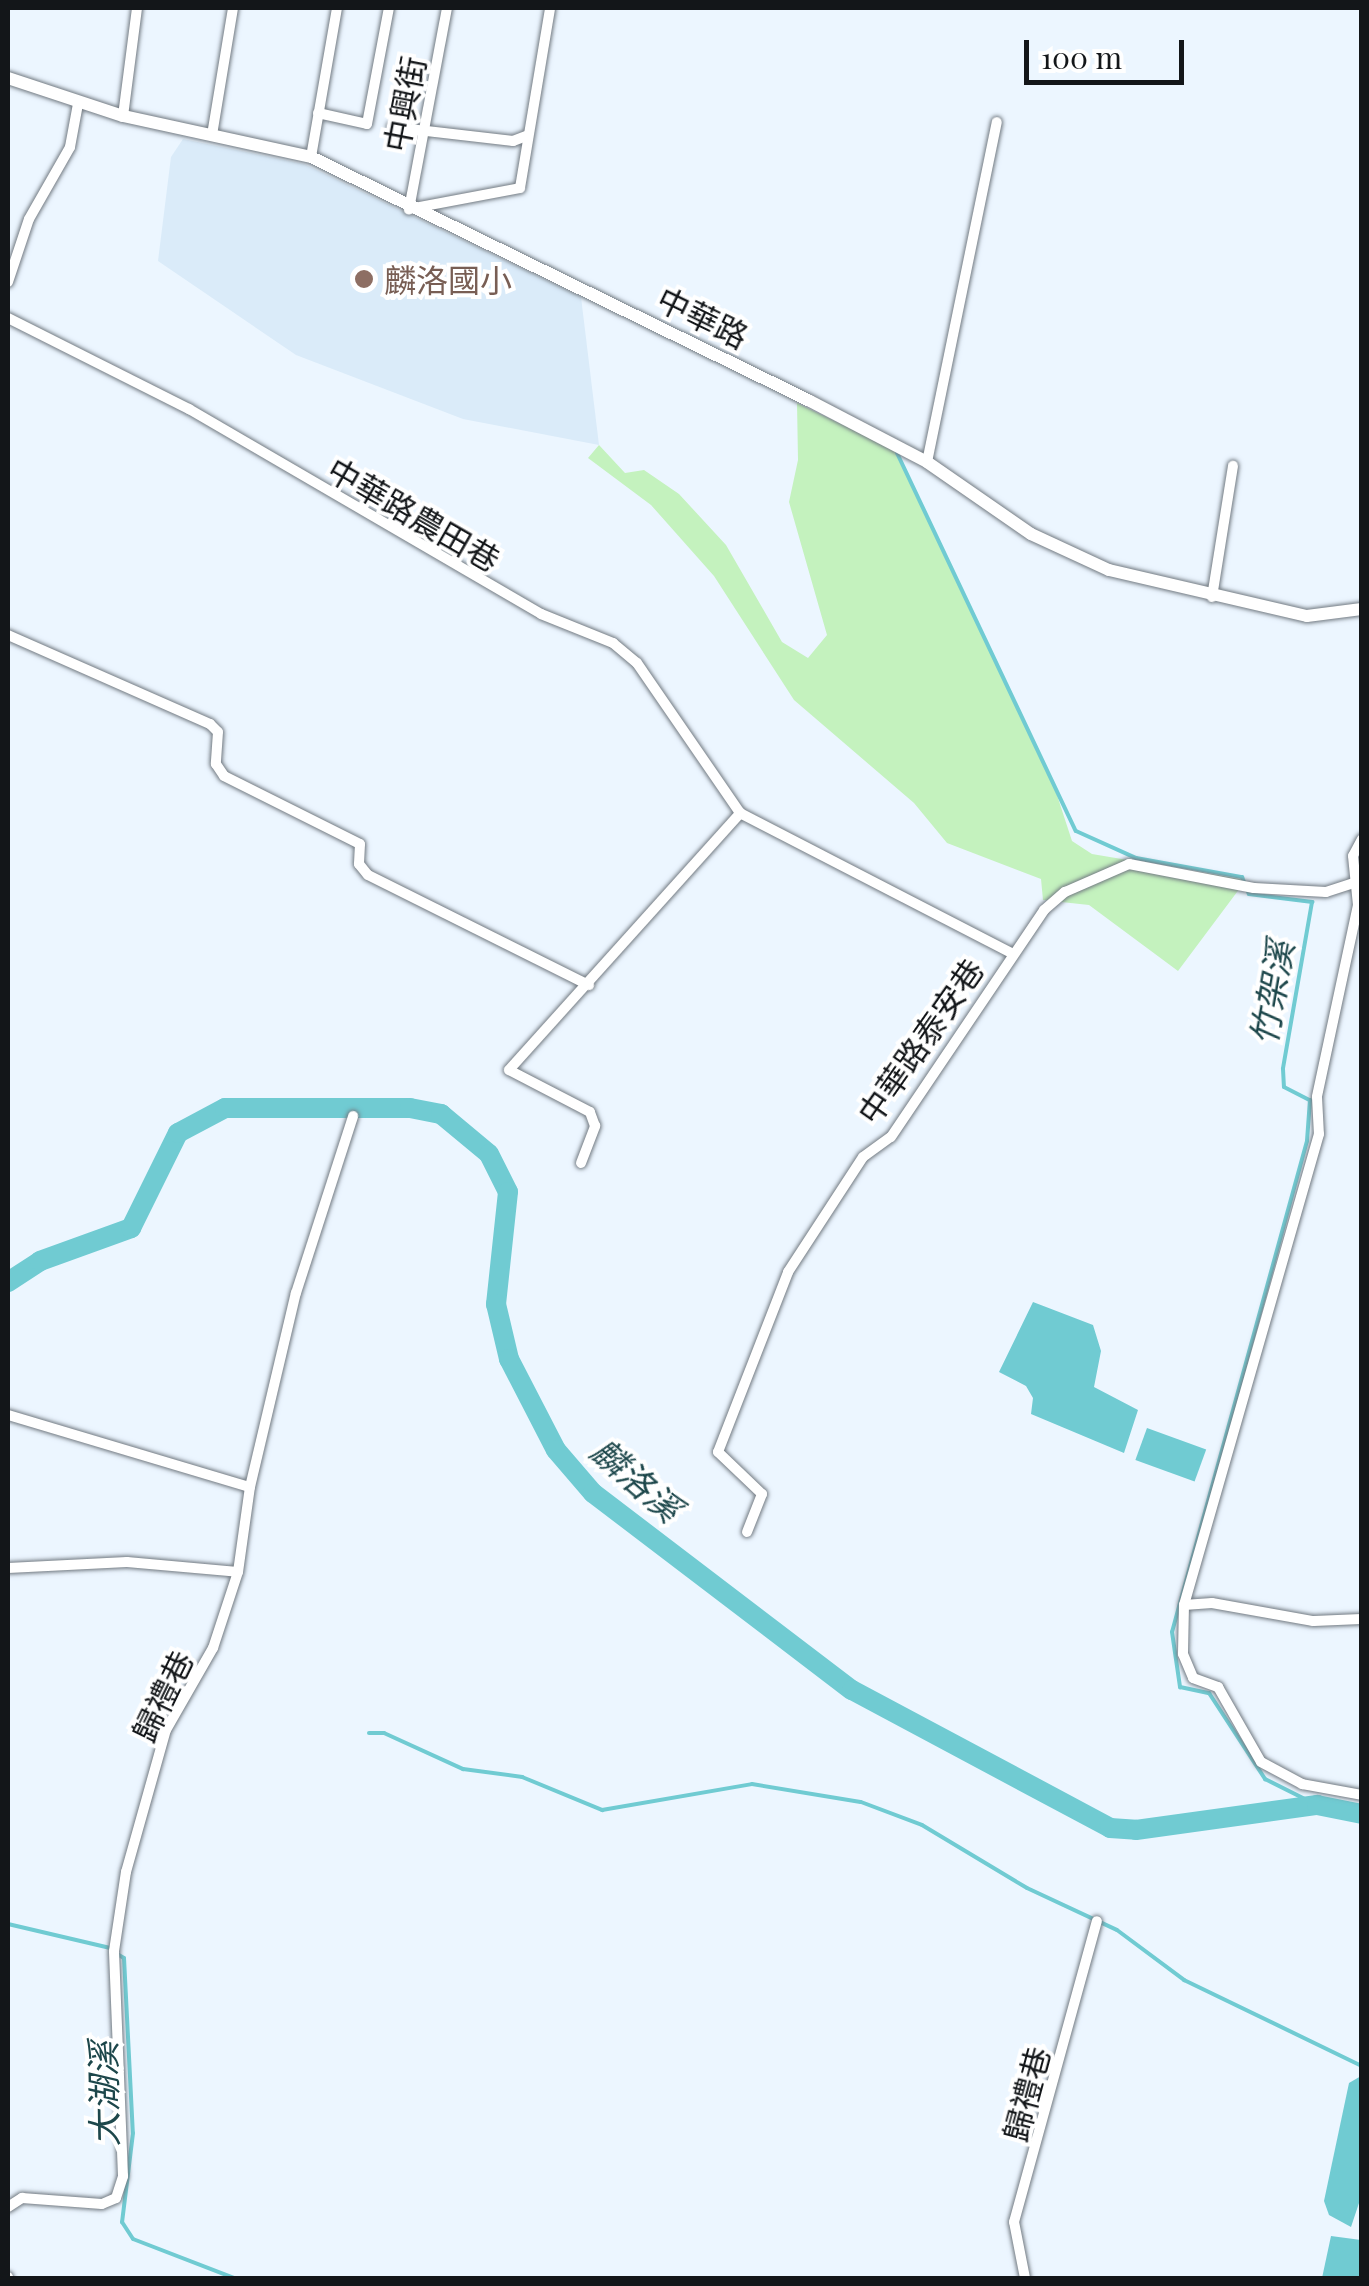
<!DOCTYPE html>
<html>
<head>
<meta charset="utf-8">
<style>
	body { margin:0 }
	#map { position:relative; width:1369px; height:2286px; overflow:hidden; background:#ecf6ff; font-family:"Playfair Display","Noto Sans TC",serif }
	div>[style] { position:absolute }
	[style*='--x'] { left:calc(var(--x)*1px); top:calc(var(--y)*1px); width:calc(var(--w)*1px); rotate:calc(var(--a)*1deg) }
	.built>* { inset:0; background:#daebf9 }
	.green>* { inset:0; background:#c4f2be }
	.water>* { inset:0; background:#70cbd2; transform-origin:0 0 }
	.stream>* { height:4px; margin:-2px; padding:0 2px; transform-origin:2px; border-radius:2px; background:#70cbd2 }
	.river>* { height:20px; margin:-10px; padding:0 10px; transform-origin:10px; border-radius:10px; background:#70cbd2 }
	.roads { filter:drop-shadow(0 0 2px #727a82) drop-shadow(0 0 2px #727a82) }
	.minor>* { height:10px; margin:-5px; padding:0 5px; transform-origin:5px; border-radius:5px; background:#fff }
	.tertiary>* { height:12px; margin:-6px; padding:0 6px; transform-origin:6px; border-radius:6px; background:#fff }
	.dots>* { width:28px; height:28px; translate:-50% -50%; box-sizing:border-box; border:5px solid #fff; border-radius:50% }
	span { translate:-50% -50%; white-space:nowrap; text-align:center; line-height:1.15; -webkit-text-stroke:8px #fff; paint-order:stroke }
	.street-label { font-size:32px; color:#131619 }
	.education-label { font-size:32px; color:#785e54 }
	.left { translate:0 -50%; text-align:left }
	.water-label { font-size:35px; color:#1d474b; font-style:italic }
	.frame { position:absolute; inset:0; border:10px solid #131619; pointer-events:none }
	.scale { position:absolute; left:1024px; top:40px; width:160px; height:45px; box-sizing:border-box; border:5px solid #131619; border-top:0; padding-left:12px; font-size:30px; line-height:35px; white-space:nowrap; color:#131619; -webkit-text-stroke:8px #fff; paint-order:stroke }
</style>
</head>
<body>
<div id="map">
	<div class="built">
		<div style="clip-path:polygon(183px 139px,304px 164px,581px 297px,599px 445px,463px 419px,296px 355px,158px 261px,171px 157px)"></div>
	</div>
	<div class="green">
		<div style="clip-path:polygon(797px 403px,897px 451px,1055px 789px,1072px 841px,1092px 854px,1246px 880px,1178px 971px,1089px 905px,1043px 900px,1041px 879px,947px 843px,914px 803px,794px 700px,714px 576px,651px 505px,588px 458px,599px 445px,625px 473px,644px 470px,679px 494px,726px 545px,782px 642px,808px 658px,827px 635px,789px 502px,798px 460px)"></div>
	</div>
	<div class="water">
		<div style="clip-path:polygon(1033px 1302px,1093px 1325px,1101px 1351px,1094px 1387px,1138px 1410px,1124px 1453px,1031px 1414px,1033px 1398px,1026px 1386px,999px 1372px)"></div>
		<div style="left:1147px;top:1428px;width:63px;height:34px;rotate:20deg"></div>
		<div style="clip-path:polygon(1361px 2076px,1361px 2197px,1351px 2227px,1329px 2215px,1324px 2201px,1349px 2083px)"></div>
		<div style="clip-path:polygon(1331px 2236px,1361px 2240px,1361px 2278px,1322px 2278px)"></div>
	</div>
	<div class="stream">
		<div style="--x:897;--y:453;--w:418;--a:64.7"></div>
		<div style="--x:1076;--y:831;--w:66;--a:24.2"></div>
		<div style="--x:1136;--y:858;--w:108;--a:10.2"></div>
		<div style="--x:1242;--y:877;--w:18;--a:68"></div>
		<div style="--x:1249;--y:894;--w:64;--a:7.2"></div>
		<div style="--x:1312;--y:902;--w:169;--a:99.9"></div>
		<div style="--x:1283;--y:1069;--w:18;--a:87"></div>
		<div style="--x:1284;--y:1087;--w:29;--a:27"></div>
		<div style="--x:1310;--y:1100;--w:41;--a:94.2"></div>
		<div style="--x:1307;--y:1141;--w:509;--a:105.37"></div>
		<div style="--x:1172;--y:1632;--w:56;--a:81.7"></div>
		<div style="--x:1180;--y:1687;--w:30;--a:12"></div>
		<div style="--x:1209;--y:1693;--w:103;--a:56.9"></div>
		<div style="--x:1265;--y:1779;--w:58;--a:26.6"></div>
		<div style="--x:369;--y:1733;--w:15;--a:0"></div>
		<div style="--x:384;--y:1733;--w:87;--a:24.5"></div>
		<div style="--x:463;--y:1769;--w:60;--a:7.7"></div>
		<div style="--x:522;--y:1777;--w:87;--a:22.4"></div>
		<div style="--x:602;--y:1810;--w:152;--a:-9.8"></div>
		<div style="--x:752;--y:1784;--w:110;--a:9.4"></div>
		<div style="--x:861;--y:1802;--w:65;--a:20.7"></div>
		<div style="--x:922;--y:1825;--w:122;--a:31"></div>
		<div style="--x:1027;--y:1888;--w:99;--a:25"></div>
		<div style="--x:1117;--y:1930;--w:84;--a:36.7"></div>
		<div style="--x:1184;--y:1980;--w:198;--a:25.8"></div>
		<div style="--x:8;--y:1924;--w:105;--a:13.2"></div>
		<div style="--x:117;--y:1954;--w:8;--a:30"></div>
		<div style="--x:124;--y:1958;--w:175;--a:87.1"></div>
		<div style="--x:133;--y:2133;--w:90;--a:97"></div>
		<div style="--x:122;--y:2222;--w:20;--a:57"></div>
		<div style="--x:133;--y:2239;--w:108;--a:21.1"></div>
	</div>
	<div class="river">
		<div style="--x:8;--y:1282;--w:38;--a:-33"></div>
		<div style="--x:40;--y:1261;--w:97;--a:-19.9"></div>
		<div style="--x:131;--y:1228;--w:106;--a:-63.7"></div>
		<div style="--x:178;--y:1133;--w:53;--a:-28"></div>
		<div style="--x:225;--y:1108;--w:185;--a:0"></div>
		<div style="--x:410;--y:1108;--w:32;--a:11"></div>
		<div style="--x:441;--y:1114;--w:62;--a:39.8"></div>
		<div style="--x:489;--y:1154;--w:42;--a:63.4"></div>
		<div style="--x:508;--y:1192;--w:113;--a:96.1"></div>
		<div style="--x:496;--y:1304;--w:57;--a:76.7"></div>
		<div style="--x:509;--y:1359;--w:102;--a:62.7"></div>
		<div style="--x:556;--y:1450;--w:57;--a:49.3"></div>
		<div style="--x:593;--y:1493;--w:325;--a:37.3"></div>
		<div style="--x:852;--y:1690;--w:293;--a:28.1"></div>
		<div style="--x:1110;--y:1828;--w:26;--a:4"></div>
		<div style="--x:1136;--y:1830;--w:183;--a:-7.9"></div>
		<div style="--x:1317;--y:1805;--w:46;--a:11.3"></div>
	</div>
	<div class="roads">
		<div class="minor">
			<div style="--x:447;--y:8;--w:205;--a:100.7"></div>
			<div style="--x:409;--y:209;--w:113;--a:-10.7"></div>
			<div style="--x:520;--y:188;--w:182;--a:-80.5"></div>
			<div style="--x:318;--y:113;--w:50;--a:12.7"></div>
			<div style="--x:367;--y:124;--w:118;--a:-79.3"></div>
			<div style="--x:123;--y:116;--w:109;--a:-82.6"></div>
			<div style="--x:392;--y:127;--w:122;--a:6.6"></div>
			<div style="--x:513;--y:141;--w:14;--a:-21"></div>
			<div style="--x:212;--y:135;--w:129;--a:-80.6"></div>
			<div style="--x:311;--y:157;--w:151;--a:-80.1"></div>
			<div style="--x:8;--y:282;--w:66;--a:-71.6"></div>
			<div style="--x:29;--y:219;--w:83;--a:-60.3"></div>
			<div style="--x:70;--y:147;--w:44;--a:-79.5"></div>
			<div style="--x:8;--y:318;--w:203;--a:26.7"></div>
			<div style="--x:189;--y:409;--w:407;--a:30.2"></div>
			<div style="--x:541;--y:614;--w:78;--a:21.9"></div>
			<div style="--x:613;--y:643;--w:31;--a:40"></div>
			<div style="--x:637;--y:663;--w:182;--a:55.5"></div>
			<div style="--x:740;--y:813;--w:305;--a:27.3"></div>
			<div style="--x:927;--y:462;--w:347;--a:-78.4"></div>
			<div style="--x:1212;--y:597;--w:133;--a:-80.9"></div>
			<div style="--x:8;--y:635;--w:221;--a:23.8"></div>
			<div style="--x:210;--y:724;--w:11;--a:45"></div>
			<div style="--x:218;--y:732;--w:32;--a:94"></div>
			<div style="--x:216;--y:764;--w:14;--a:56"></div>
			<div style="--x:224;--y:776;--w:152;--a:26.6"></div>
			<div style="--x:360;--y:844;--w:20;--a:93"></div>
			<div style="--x:359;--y:864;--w:14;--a:51"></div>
			<div style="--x:368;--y:875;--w:247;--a:26.5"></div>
			<div style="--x:1362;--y:839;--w:19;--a:118"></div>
			<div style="--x:1353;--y:856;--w:49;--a:84.2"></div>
			<div style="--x:1358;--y:905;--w:196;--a:102.1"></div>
			<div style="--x:1317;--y:1097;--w:37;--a:87"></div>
			<div style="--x:1319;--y:1134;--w:490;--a:106"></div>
			<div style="--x:1184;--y:1605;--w:49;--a:91.2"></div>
			<div style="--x:1183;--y:1654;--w:26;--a:67"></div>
			<div style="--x:1193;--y:1678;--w:27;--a:20"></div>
			<div style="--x:1218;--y:1687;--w:86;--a:60.2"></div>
			<div style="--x:1261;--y:1762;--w:47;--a:28.2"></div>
			<div style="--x:1302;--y:1784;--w:61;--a:10.4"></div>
			<div style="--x:581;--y:1163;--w:40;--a:-69"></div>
			<div style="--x:595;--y:1126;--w:15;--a:-110"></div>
			<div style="--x:590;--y:1112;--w:91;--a:-152.6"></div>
			<div style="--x:509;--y:1070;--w:346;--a:-48"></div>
			<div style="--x:8;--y:1415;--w:252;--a:16.6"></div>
			<div style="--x:747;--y:1532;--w:41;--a:-68.5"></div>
			<div style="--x:762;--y:1494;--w:61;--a:-136.3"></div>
			<div style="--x:718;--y:1452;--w:193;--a:-68.7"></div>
			<div style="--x:788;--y:1272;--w:137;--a:-56.9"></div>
			<div style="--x:863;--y:1157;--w:34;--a:-36"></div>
			<div style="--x:891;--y:1137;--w:274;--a:-56"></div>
			<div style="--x:1044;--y:910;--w:28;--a:-41"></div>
			<div style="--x:1065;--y:892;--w:70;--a:-23.6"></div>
			<div style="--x:1129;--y:864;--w:127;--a:10.9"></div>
			<div style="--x:1254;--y:888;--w:72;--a:3.2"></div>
			<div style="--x:1326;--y:892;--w:29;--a:-18"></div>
			<div style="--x:8;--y:1568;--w:119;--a:-2.9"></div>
			<div style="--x:127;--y:1562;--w:111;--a:5.1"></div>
			<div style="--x:1184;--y:1605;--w:28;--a:-4"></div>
			<div style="--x:1212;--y:1603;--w:103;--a:10.1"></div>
			<div style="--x:1313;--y:1621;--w:49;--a:-2.3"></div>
			<div style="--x:8;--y:2207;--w:17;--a:-33"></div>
			<div style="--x:22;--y:2198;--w:80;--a:4.3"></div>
			<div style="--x:102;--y:2204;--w:15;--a:-23"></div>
			<div style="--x:116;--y:2198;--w:23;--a:-72"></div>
			<div style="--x:123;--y:2176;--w:225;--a:-92.3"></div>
			<div style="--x:114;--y:1951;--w:80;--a:-81.4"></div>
			<div style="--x:126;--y:1872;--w:148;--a:-74.3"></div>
			<div style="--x:166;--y:1730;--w:95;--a:-60.2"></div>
			<div style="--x:213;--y:1648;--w:80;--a:-71.8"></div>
			<div style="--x:238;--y:1572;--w:86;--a:-82"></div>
			<div style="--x:250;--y:1487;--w:199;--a:-76.7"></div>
			<div style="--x:296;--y:1293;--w:186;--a:-72.1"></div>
			<div style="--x:8;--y:2277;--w:1;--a:90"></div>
			<div style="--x:1025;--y:2278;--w:57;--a:-101.1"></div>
			<div style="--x:1014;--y:2222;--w:312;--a:-74.6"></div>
		</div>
		<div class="tertiary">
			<div style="--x:8;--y:78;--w:121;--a:18.3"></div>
			<div style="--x:123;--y:116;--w:192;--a:12.3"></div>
			<div style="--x:311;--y:157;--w:555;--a:26.06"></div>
			<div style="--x:810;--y:401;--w:132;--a:27.5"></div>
			<div style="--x:927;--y:462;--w:126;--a:34.7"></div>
			<div style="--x:1031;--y:534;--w:86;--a:24.8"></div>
			<div style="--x:1109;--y:570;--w:203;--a:13.1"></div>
			<div style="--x:1307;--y:616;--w:55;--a:-7.3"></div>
		</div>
	</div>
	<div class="dots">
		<div style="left:364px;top:279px;background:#8d6e63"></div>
	</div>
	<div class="street-label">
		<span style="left:404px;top:104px;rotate:-79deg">中興街</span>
		<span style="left:703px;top:317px;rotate:26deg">中華路</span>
		<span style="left:414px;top:514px;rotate:30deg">中華路農田巷</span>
		<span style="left:920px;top:1041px;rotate:-55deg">中華路泰安巷</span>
		<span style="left:162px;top:1696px;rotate:-64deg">歸禮巷</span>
		<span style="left:1026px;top:2094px;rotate:-75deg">歸禮巷</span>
	</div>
	<div class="education-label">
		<span class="left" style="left:384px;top:279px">麟洛國小</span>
	</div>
	<div class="water-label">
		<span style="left:1271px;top:993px;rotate:-80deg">竹架溪</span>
		<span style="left:637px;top:1479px;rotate:41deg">麟洛溪</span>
		<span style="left:103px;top:2094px;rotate:-91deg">大湖溪</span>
	</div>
	<div class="frame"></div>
	<div class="scale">100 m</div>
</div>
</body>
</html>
